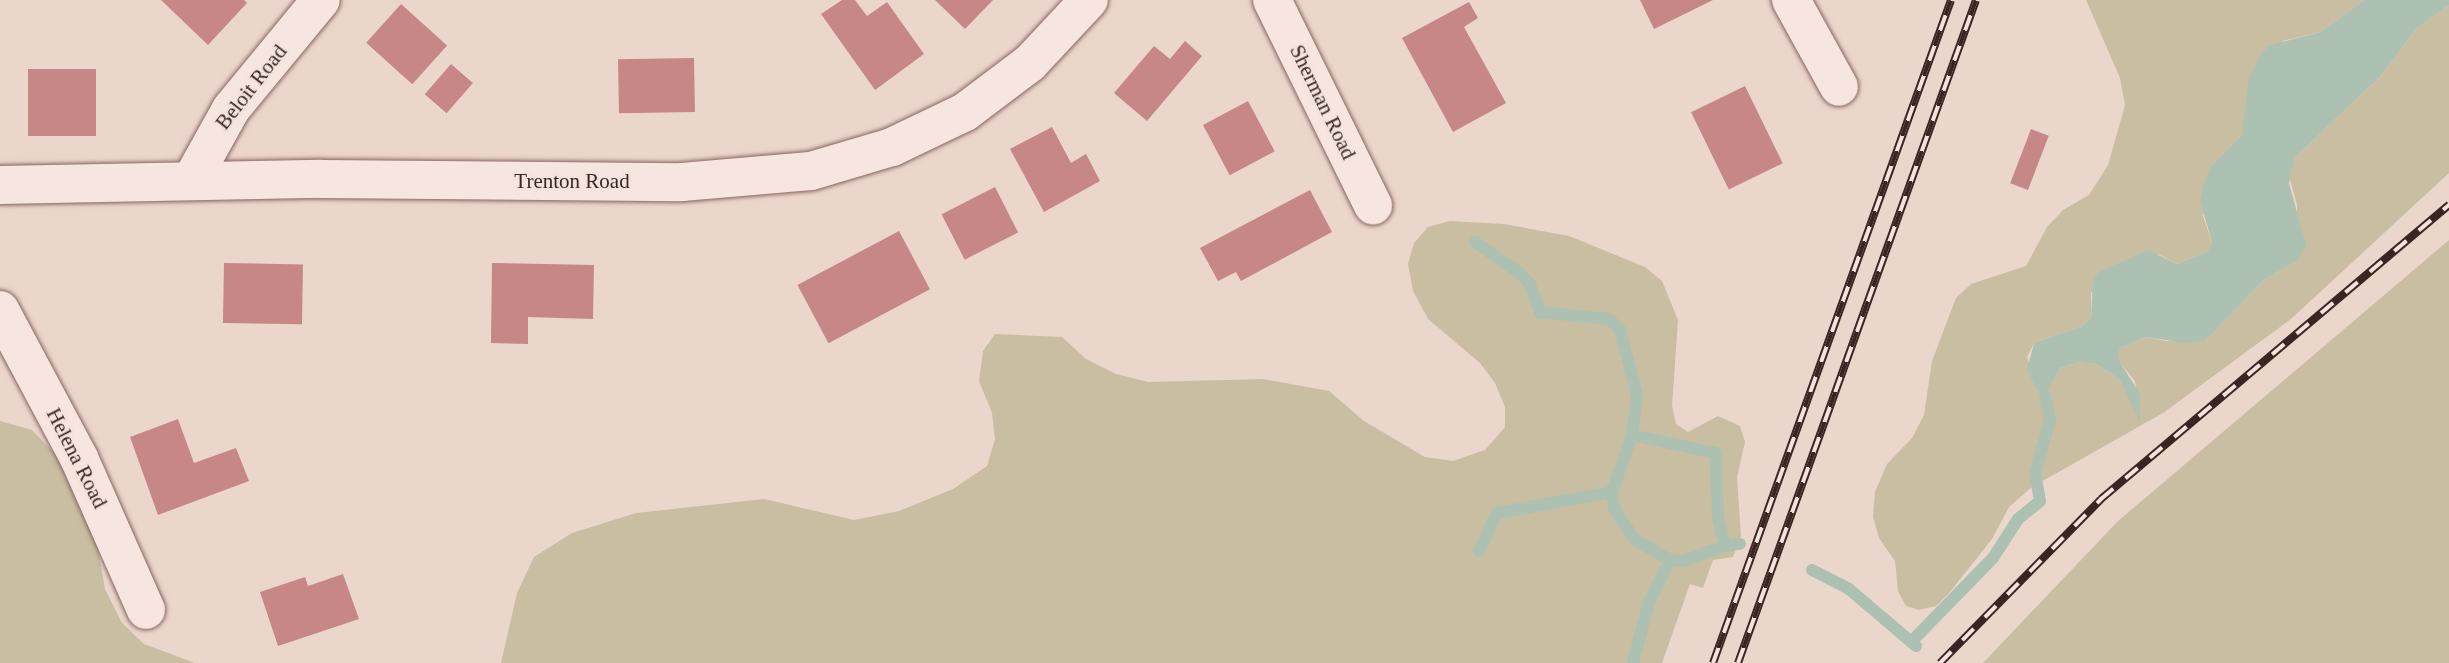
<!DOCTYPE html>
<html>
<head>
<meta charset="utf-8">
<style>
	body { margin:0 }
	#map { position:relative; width:2449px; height:663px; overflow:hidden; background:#ebd6cc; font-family:"Times New Roman",serif }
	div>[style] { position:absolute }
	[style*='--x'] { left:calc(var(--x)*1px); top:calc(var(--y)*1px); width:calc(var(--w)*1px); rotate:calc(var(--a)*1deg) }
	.green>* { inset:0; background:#c9bea1 }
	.water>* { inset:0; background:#acc1b2 }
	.stream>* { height:12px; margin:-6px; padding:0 6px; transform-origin:6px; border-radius:6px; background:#acc1b2 }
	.building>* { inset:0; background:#c68786; transform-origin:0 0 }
	.roads { filter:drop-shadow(0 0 2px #876761) drop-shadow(0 0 2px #876761) }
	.street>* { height:38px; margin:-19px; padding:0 19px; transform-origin:19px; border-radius:19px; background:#f7e6df }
	.rail>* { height:8px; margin-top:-4px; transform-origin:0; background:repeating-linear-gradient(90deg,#f3e3db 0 16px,#3a2523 0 32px); box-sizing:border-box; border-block:2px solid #3a2523 }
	span { translate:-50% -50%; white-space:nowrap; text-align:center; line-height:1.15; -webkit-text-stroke:5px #f3e3db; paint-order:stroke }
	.street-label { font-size:21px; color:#3a2523 }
</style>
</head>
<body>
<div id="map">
	<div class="green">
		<div style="clip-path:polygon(2086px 0,2364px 0,2321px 32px,2283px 41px,2242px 135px,2220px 159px,2203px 216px,2212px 242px,2207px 252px,2177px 264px,2158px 254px,2091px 293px,2091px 318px,2082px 326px,2034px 343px,2027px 357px,2038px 390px,2044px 394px,2060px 368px,2079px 362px,2096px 364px,2119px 379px,2140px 420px,2135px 381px,2117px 359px,2120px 348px,2147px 337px,2166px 341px,2206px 340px,2265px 279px,2297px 261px,2297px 205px,2288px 172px,2294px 158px,2379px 78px,2416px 29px,2449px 5px,2449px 173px,2291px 319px,2163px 413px,2032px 487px,2009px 507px,1992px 539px,1950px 592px,1936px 606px,1919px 610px,1906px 606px,1898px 591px,1895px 561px,1879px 538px,1873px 517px,1875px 492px,1887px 464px,1912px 438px,1924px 415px,1932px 361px,1956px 298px,1971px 284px,2026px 266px,2047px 227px,2063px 210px,2089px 195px,2108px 165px,2125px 105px,2120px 78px)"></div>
		<div style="clip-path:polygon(1450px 221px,1504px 224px,1569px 236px,1645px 267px,1662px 281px,1678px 320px,1672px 406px,1676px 424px,1688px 432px,1718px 416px,1740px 426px,1745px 442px,1737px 477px,1741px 536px,1733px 557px,1713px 560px,1703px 588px,1690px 584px,1662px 663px,501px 663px,517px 593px,534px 557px,572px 533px,636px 513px,764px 499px,854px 520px,899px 511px,953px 489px,987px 466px,995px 439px,992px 413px,979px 381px,983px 351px,995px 334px,1062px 337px,1086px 359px,1116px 374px,1148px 382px,1263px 379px,1329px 391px,1364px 421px,1425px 457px,1453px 461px,1485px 450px,1505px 427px,1505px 407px,1495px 383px,1480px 363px,1428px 319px,1413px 291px,1408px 264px,1414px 243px,1428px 227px)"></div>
		<div style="clip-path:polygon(2449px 240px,2449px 663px,1983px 663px,2118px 521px)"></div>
		<div style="clip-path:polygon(0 421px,32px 430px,56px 455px,97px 543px,105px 589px,122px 623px,144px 644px,195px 663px,0 663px)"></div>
	</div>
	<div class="water">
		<div style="clip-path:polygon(2364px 0,2449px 0,2449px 5px,2416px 29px,2379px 78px,2294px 158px,2289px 183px,2306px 245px,2297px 261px,2265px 279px,2206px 340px,2185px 343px,2147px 337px,2120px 348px,2118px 359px,2140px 394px,2140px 422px,2119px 379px,2096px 364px,2079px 362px,2060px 368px,2045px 395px,2037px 390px,2027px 369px,2034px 343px,2082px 326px,2091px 318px,2093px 280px,2099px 272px,2148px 250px,2177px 264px,2207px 252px,2212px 242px,2200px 201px,2203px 186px,2210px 168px,2242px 135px,2249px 78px,2261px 54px,2270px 45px,2321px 32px)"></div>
	</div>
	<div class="stream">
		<div style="--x:1475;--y:242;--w:56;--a:34.8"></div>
		<div style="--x:1521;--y:274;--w:13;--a:48"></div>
		<div style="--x:1530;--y:284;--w:30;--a:70"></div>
		<div style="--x:1540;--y:312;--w:69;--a:5.8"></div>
		<div style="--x:1609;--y:319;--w:16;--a:45"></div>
		<div style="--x:1620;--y:330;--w:67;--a:75.3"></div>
		<div style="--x:1637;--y:395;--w:40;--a:97.1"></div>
		<div style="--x:1632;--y:435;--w:60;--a:109.3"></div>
		<div style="--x:1612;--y:492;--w:16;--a:83"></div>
		<div style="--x:1614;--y:508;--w:37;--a:57"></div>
		<div style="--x:1634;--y:539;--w:42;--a:30.3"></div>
		<div style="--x:1670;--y:560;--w:13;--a:4"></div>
		<div style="--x:1683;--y:561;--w:45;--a:-19.7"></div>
		<div style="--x:1632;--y:435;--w:86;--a:12.1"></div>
		<div style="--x:1716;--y:453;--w:66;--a:88.3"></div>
		<div style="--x:1718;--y:519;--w:28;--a:75"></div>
		<div style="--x:1725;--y:546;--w:15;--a:-8"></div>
		<div style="--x:1479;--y:551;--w:42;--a:-64.7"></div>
		<div style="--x:1497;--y:513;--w:117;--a:-10.3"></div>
		<div style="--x:1812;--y:570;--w:42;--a:27.2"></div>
		<div style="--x:1849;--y:589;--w:88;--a:40.4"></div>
		<div style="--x:1911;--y:642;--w:117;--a:-45.7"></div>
		<div style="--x:1993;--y:558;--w:46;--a:-57.3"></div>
		<div style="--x:2018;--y:519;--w:28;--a:-39"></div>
		<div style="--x:2040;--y:501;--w:28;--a:-100"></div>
		<div style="--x:2035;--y:473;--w:55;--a:-74.2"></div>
		<div style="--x:2050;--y:420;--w:25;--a:-101"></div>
		<div style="--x:1633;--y:663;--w:63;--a:-75.3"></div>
		<div style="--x:1649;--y:602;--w:47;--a:-63.4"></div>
	</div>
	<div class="building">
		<div style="clip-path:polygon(161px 0,244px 0,247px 3px,208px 45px)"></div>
		<div style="clip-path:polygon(842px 0,855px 0,867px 16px,887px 2px,924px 54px,875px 90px,821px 14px)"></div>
		<div style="clip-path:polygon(935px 0,993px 0,965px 29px)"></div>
		<div style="clip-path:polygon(1640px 0,1713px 0,1654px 29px)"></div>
		<div style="clip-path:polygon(1469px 2px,1478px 18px,1464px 27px,1506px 103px,1453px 132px,1402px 38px)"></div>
		<div style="left:401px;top:4px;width:62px;height:52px;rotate:42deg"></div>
		<div style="clip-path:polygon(1185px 41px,1202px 56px,1147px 121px,1114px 93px,1154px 46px,1170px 59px)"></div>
		<div style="left:694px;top:58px;width:54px;height:76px;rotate:89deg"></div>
		<div style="left:451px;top:64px;width:29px;height:40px;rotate:41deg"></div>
		<div style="left:96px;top:69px;width:67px;height:68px;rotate:90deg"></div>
		<div style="left:1745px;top:86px;width:86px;height:60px;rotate:64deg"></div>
		<div style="left:1248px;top:101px;width:57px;height:51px;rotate:62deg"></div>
		<div style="clip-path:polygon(1052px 127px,1071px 163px,1086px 154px,1100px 181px,1044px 212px,1010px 149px)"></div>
		<div style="left:2031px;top:129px;width:19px;height:58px;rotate:21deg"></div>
		<div style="left:995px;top:187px;width:51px;height:60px;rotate:63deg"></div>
		<div style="clip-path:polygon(1310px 190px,1332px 232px,1241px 281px,1236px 272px,1218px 281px,1200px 248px)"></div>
		<div style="left:899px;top:231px;width:66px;height:115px;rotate:62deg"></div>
		<div style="left:224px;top:263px;width:79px;height:60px;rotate:1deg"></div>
		<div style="clip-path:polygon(492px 263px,594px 265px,593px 319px,528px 317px,528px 344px,491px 343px)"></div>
		<div style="clip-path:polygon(178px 419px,194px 463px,236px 448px,249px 481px,158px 515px,130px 437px)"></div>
		<div style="clip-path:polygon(343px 574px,359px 619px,278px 646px,260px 592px,305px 577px,308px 586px)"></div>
	</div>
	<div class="roads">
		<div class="street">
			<div style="--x:1272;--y:0;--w:229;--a:63.8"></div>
			<div style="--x:1791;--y:0;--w:99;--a:61.1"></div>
			<div style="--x:191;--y:181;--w:82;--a:-60.9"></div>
			<div style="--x:231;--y:109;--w:141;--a:-50.5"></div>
			<div style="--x:0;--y:185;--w:321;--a:-1.1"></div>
			<div style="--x:321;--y:179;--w:361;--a:0.5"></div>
			<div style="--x:682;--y:182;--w:129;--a:-4.9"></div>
			<div style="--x:811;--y:171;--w:84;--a:-16.5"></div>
			<div style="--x:892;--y:147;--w:81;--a:-25.6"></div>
			<div style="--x:965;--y:112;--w:81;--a:-37"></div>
			<div style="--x:1030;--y:63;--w:86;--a:-46.9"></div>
			<div style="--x:0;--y:310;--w:168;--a:61.9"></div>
			<div style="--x:79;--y:458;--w:166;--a:66.2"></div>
		</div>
	</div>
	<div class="rail">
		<div style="--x:1713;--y:663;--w:704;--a:-70.25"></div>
		<div style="--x:1738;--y:663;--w:704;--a:-70.25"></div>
		<div style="--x:1940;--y:663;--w:230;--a:-45.5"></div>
		<div style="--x:2101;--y:499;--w:456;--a:-40.2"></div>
	</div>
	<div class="street-label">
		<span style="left:251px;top:87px;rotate:-52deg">Beloit Road</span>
		<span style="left:1323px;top:102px;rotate:64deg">Sherman Road</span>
		<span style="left:572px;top:181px">Trenton Road</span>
		<span style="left:77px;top:458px;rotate:63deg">Helena Road</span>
	</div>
</div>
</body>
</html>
